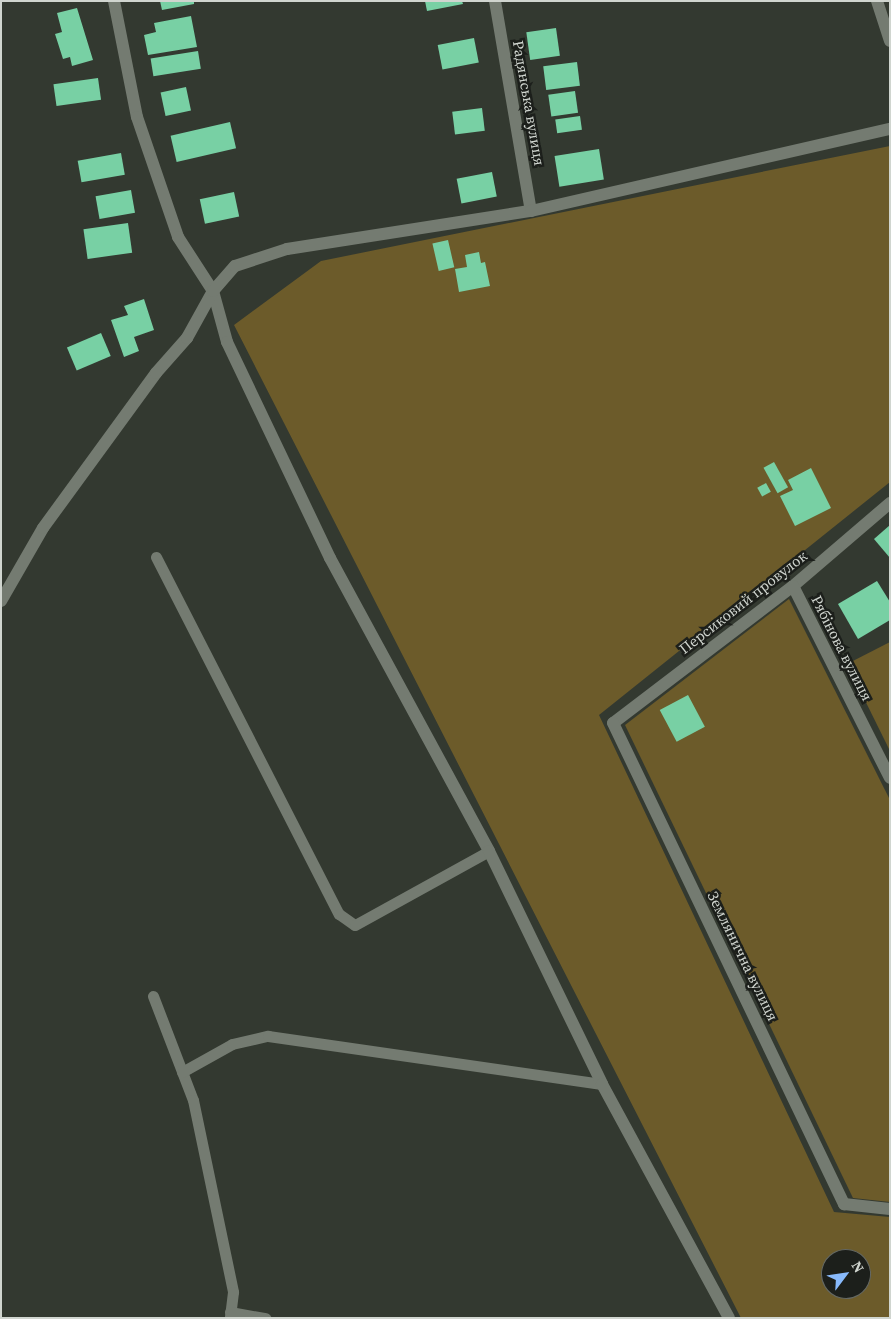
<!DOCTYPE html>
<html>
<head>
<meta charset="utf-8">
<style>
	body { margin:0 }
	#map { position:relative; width:891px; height:1319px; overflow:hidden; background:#333930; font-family:"Source Serif 4",serif }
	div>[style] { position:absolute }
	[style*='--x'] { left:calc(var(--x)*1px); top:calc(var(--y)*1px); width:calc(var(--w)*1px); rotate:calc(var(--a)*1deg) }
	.green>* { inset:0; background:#6c5b2a }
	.building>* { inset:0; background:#78d0a4; transform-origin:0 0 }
	.service>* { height:11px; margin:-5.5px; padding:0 5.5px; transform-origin:5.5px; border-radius:5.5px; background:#747b71 }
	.minor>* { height:12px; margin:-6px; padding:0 6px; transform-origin:6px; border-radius:6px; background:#747b71 }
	span { translate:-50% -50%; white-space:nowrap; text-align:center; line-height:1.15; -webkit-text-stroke:5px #1c1f1b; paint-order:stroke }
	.street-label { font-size:15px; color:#d0d5cf }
	.frame { position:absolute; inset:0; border:2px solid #d0d5cf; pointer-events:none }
	.north { position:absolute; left:821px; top:1249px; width:50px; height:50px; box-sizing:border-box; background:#1c1f1b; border:1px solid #646863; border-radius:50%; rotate:59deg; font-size:14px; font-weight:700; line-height:20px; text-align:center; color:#d0d5cf }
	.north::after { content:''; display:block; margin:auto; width:18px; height:22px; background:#88bafc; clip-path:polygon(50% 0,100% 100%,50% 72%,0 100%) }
</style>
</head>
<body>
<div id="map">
	<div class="green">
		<div style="clip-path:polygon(evenodd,890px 146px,890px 482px,599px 715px,834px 1212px,890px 1217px,890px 1318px,741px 1318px,234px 325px,321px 261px,890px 146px,831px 1259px,861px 1259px,861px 1289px,831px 1289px,831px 1259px)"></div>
		<div style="clip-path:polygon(789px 599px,890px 800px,890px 1202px,853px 1198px,625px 725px)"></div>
		<div style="clip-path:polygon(890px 642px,890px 751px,847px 664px)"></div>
	</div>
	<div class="building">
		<div style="clip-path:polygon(160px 1px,194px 1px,194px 4px,162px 10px)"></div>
		<div style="clip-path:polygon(425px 1px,462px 1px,463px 4px,427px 11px)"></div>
		<div style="clip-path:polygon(77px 8px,93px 60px,72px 66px,70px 57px,63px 59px,55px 34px,62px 32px,57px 13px)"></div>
		<div style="clip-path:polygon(191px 16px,197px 47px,148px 55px,144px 35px,156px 32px,154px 23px)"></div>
		<div style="left:556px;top:28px;width:28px;height:30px;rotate:82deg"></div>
		<div style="left:474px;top:38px;width:25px;height:37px;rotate:79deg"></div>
		<div style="left:198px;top:51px;width:18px;height:48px;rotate:81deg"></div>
		<div style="left:577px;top:62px;width:24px;height:34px;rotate:83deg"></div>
		<div style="left:98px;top:78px;width:22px;height:45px;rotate:82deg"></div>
		<div style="left:186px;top:87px;width:24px;height:26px;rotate:78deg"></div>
		<div style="left:575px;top:91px;width:22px;height:27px;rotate:82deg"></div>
		<div style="left:482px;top:108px;width:23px;height:30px;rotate:83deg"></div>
		<div style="left:580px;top:116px;width:14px;height:25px;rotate:82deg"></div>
		<div style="left:230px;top:122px;width:27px;height:61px;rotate:77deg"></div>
		<div style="left:599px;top:149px;width:31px;height:45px;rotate:81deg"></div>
		<div style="left:121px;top:153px;width:22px;height:44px;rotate:80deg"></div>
		<div style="left:492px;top:172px;width:25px;height:36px;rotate:79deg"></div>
		<div style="left:131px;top:190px;width:23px;height:36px;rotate:80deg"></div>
		<div style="left:234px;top:192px;width:25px;height:35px;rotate:78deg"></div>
		<div style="left:128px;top:223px;width:30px;height:45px;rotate:82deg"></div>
		<div style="left:448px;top:240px;width:28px;height:16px;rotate:77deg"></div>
		<div style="clip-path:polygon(479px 252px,481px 263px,485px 262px,490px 286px,459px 292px,455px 269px,467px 267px,465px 255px)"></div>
		<div style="clip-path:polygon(144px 299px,154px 330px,134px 337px,139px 351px,124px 357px,111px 320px,128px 315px,124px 306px)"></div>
		<div style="left:101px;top:333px;width:25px;height:37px;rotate:67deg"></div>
		<div style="left:774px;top:462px;width:29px;height:12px;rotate:61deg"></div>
		<div style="clip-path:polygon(811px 468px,831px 508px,795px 526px,780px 496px,793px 490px,788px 480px)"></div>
		<div style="left:766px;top:483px;width:10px;height:10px;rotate:61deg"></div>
		<div style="clip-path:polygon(890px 525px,890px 558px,874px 539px)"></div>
		<div style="clip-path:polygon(877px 581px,890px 602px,890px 620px,858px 639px,838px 604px)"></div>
		<div style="left:688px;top:695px;width:36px;height:32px;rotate:62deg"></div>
	</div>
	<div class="service">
		<div style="--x:156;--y:557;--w:401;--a:62.9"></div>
		<div style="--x:339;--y:914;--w:19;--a:35"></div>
		<div style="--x:355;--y:925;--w:153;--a:-28.9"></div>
		<div style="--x:153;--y:996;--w:111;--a:69"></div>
		<div style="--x:193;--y:1100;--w:196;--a:78.2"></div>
		<div style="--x:233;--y:1292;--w:26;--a:97"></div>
		<div style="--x:182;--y:1072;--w:57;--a:-29.2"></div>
		<div style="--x:232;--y:1044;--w:37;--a:-13"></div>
		<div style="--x:268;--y:1036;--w:337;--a:8.2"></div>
		<div style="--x:230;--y:1312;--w:36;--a:10"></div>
	</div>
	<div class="minor">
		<div style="--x:114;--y:1;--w:118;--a:78.8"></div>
		<div style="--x:137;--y:117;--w:127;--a:71.1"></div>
		<div style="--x:178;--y:237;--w:64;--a:57.1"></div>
		<div style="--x:213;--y:291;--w:53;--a:74.6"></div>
		<div style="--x:227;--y:342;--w:239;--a:64.5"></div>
		<div style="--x:330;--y:558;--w:333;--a:61.5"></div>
		<div style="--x:489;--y:851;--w:259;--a:64.1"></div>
		<div style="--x:602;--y:1084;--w:266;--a:61.5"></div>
		<div style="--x:495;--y:1;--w:213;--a:80.3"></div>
		<div style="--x:877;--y:1;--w:42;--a:72"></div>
		<div style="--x:890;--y:503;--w:128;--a:139.4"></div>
		<div style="--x:793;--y:586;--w:226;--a:142.7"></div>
		<div style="--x:613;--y:723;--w:534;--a:64.35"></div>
		<div style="--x:844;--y:1204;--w:46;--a:6.2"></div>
		<div style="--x:793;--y:586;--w:215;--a:63.2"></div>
		<div style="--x:1;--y:601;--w:84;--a:-60.1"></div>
		<div style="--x:43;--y:528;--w:192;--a:-53.9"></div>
		<div style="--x:156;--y:373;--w:47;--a:-48.5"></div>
		<div style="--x:187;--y:338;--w:54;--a:-61"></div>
		<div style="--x:213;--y:291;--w:33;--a:-49"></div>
		<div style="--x:235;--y:266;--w:55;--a:-18.1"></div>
		<div style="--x:287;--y:249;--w:247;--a:-8.9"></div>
		<div style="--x:531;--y:211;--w:368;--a:-12.9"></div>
	</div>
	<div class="street-label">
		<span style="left:529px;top:103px;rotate:80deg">Радянська вулиця</span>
		<span style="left:743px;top:602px;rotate:-38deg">Персиковий провулок</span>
		<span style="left:842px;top:648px;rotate:63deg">Рябінова вулиця</span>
		<span style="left:743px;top:956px;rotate:64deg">Землянична вулиця</span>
	</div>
	<div class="frame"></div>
	<div class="north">N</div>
</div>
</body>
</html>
